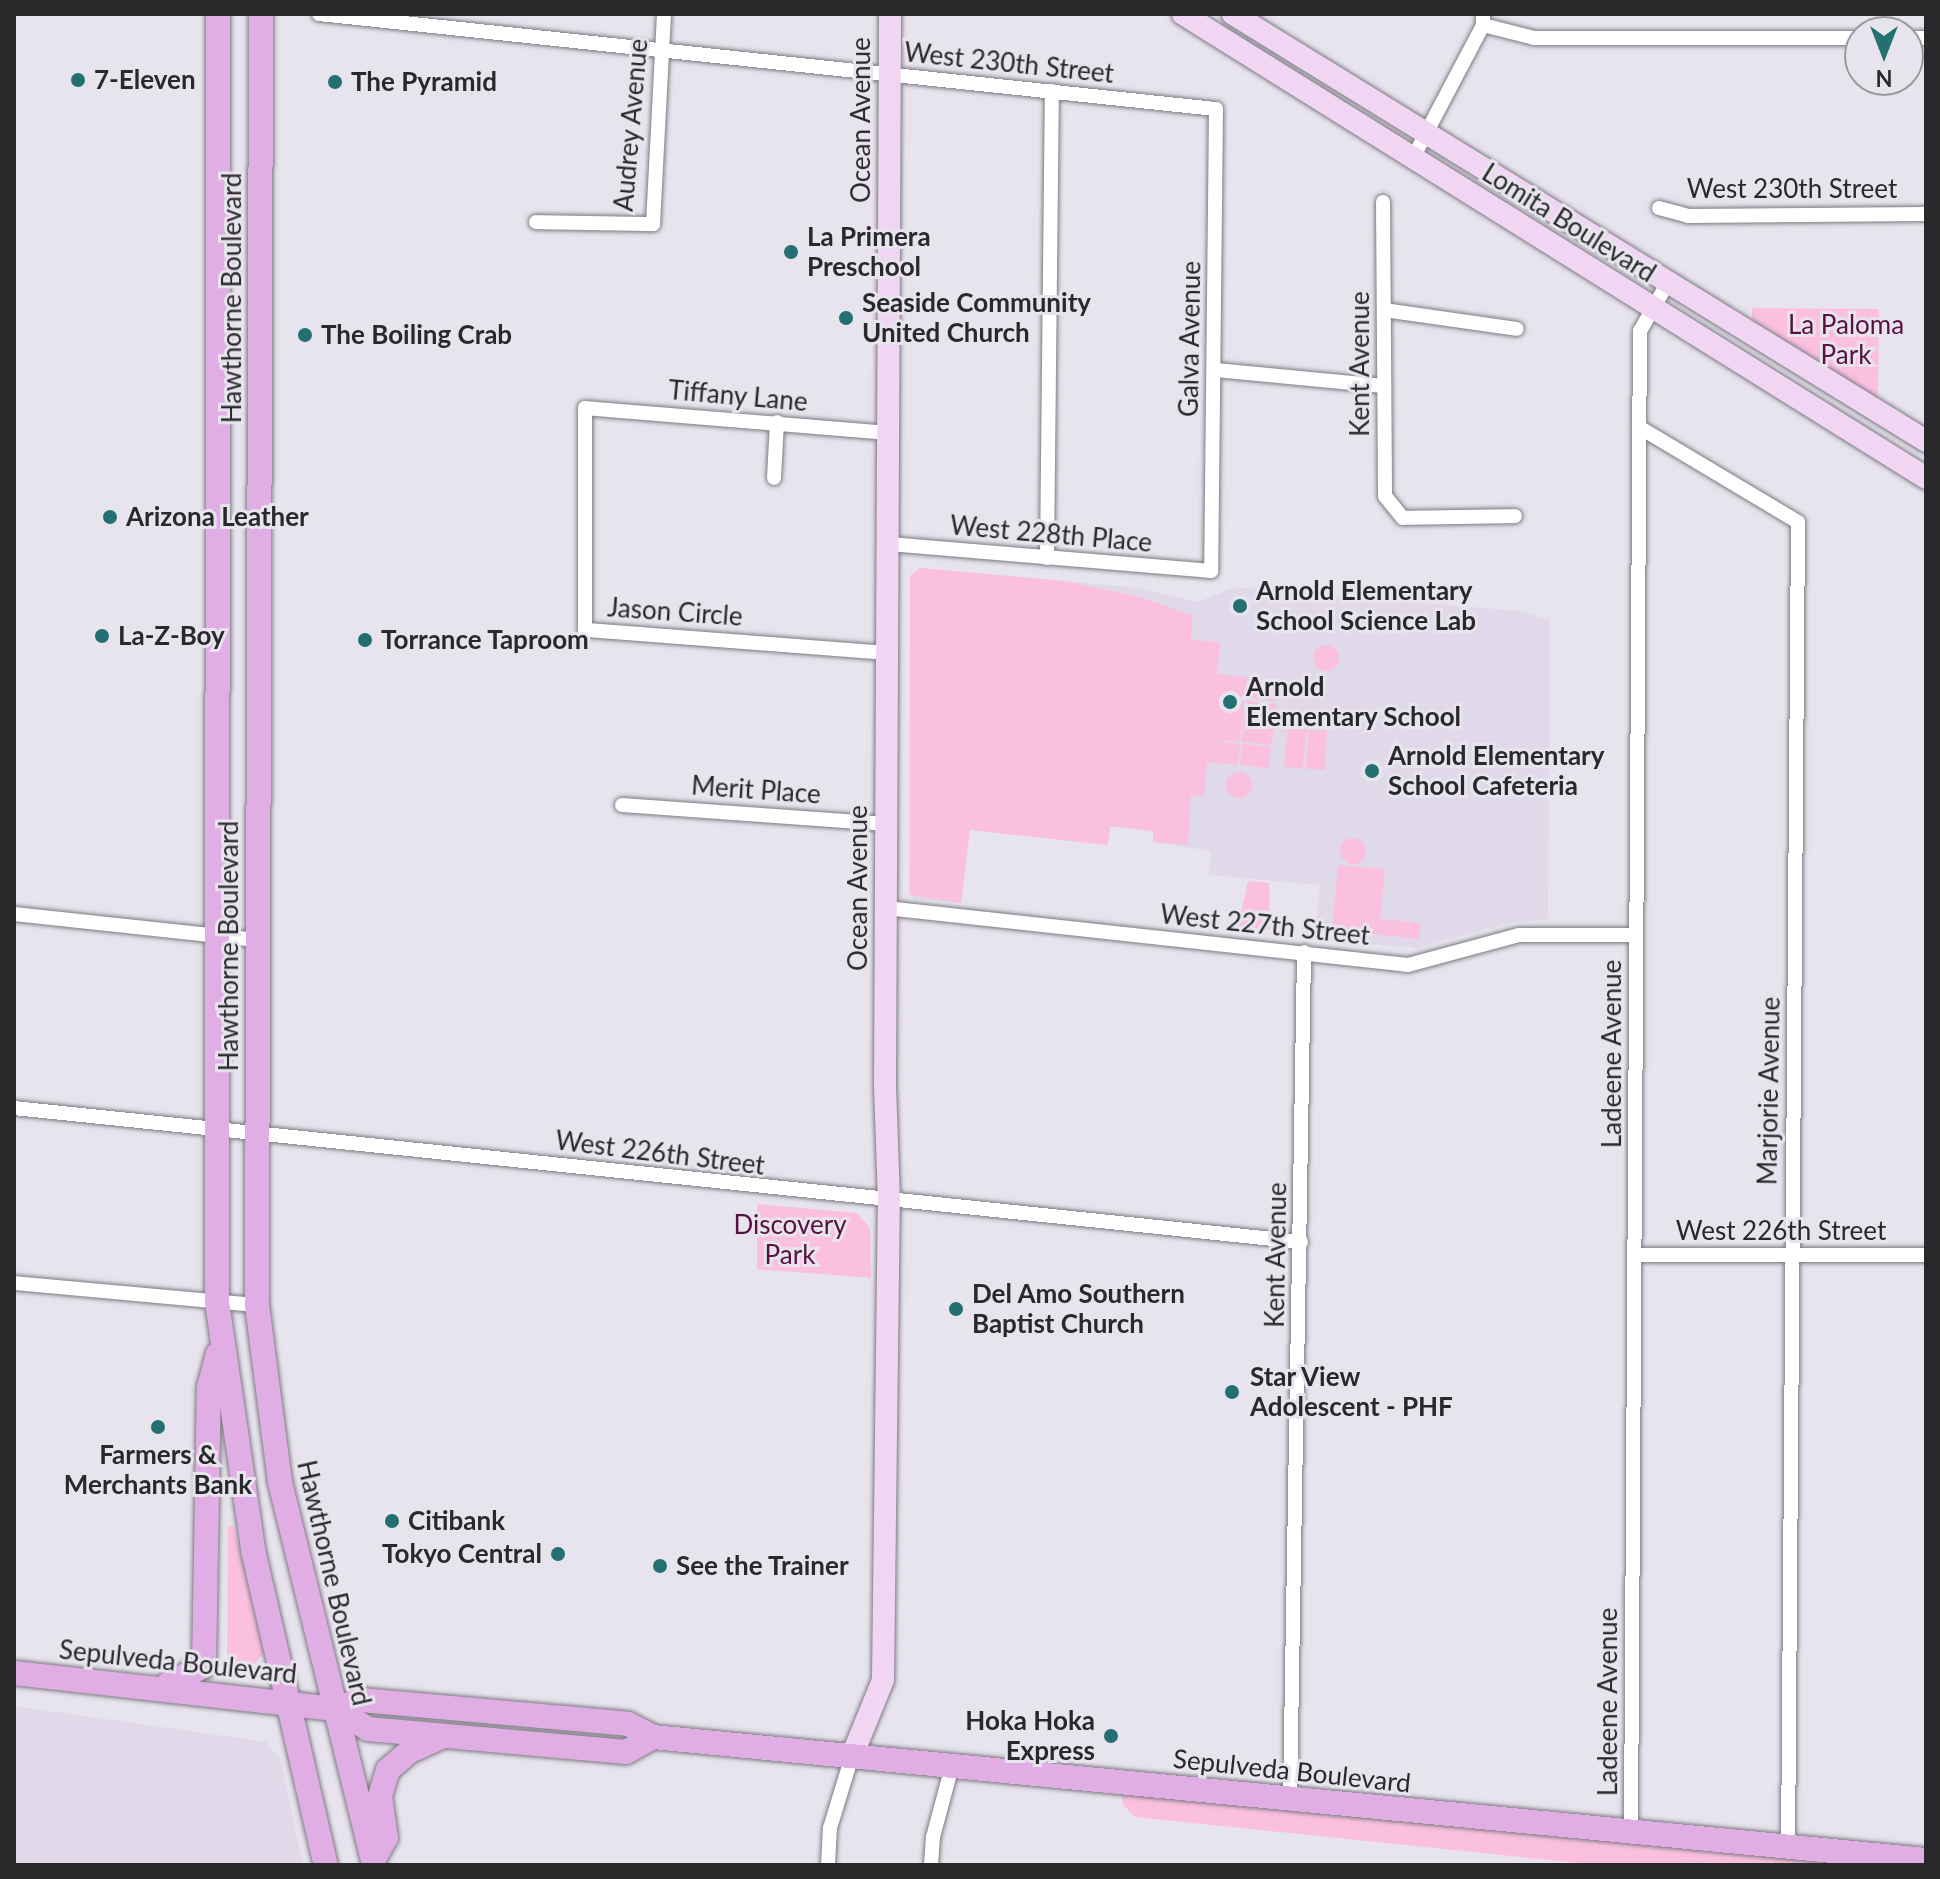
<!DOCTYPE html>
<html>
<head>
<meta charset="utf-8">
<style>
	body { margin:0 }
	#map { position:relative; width:1940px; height:1879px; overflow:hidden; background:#e7e4ed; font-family:Lato,sans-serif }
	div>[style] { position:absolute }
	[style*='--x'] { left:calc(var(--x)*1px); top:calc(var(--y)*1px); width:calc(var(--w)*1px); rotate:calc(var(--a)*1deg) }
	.built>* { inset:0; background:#dfd9e9 }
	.green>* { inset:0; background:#fbc0e0; transform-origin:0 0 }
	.round { border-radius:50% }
	.roads { filter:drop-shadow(0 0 2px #7d7a82) drop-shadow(0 0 2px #7d7a82) }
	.street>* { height:14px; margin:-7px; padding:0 7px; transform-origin:7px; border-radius:7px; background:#fff }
	.secondary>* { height:22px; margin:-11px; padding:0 11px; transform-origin:11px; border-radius:11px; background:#f0d6f2 }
	.primary>* { height:24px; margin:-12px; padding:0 12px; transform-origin:12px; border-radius:12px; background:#e0ade5 }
	.dots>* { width:22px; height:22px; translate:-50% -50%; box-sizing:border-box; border:4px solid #e7e4ed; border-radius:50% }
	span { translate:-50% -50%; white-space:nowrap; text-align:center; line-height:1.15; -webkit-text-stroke:6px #e7e4ed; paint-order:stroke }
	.street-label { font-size:26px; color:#29282b }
	.poi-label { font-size:26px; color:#29282b; font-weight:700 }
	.left { translate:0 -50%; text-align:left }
	.right { translate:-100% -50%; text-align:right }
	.park-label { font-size:26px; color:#581140 }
	.frame { position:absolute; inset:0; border:16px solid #29282b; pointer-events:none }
	.north { position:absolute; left:1844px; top:16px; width:80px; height:80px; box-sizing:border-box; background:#e7e4ed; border:2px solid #9b999f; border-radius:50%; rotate:180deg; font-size:22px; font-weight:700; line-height:32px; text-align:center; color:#29282b }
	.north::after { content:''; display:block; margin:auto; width:28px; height:36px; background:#246f71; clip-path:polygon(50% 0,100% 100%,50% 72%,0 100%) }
</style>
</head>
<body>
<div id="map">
	<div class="built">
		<div style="clip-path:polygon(920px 568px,1137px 588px,1198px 602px,1235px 587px,1519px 611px,1550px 620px,1548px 919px,1504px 924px,1417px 948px,1315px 939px,1320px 885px,1209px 875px,1211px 851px,1153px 842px,1153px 831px,1110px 826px,1108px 845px,969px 830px,961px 903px,914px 899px,909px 889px,910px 576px)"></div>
		<div style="clip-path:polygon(14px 1706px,266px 1742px,280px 1759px,303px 1865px,14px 1865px)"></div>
	</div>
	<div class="green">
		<div style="clip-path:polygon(1752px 308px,1879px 309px,1878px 399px,1752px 319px)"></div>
		<div style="clip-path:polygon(920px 568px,1065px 581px,1136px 596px,1192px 615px,1191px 640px,1220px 642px,1217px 674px,1247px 677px,1244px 698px,1214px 697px,1244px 701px,1240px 742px,1209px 740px,1240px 744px,1238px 765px,1207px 762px,1204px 796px,1191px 795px,1188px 845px,1153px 842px,1153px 831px,1110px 826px,1108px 845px,970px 830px,961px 903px,910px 895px,910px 576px)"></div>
		<div class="round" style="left:1313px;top:645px;width:26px;height:26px"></div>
		<div style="left:1249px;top:677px;width:29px;height:21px;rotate:6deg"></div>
		<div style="left:1246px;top:701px;width:30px;height:41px;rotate:6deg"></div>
		<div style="left:1288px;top:727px;width:19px;height:40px;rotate:6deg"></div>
		<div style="left:1308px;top:730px;width:19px;height:39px;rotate:3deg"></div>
		<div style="left:1242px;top:744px;width:29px;height:21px;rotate:6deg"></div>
		<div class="round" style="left:1226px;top:772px;width:26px;height:26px"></div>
		<div class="round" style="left:1340px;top:838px;width:26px;height:26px"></div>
		<div style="clip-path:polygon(1338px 865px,1385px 869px,1380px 919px,1421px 923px,1419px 939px,1332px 930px)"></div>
		<div style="clip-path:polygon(1248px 881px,1269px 883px,1270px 930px,1238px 927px)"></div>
		<div style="clip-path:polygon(757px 1204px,857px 1213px,870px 1228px,871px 1278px,757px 1269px)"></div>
		<div style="clip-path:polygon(228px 1526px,234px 1526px,264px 1653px,252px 1667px,232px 1667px,227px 1656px)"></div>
		<div style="clip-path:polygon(1120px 1782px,1833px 1851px,1830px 1865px,1597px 1865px,1135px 1817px,1123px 1805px)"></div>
	</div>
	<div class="roads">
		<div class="street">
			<div style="--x:319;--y:14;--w:902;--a:6.05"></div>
			<div style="--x:1216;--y:109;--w:462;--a:90.6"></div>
			<div style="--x:1211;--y:571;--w:325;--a:-175.2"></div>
			<div style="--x:1483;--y:25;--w:53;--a:14.3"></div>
			<div style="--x:1534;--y:38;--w:326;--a:0"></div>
			<div style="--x:1908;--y:38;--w:18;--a:0"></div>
			<div style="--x:1413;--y:158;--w:150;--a:-62.2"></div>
			<div style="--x:1483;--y:25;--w:11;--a:-90"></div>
			<div style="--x:1383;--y:202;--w:294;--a:89.6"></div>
			<div style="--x:1385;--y:496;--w:28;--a:51"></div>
			<div style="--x:1403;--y:518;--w:112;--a:-1"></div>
			<div style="--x:1659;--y:208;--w:30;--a:15"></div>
			<div style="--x:1688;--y:216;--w:238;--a:-0.5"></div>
			<div style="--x:536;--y:222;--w:117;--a:1"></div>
			<div style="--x:653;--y:224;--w:210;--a:-87"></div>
			<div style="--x:1384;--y:310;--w:134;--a:8.1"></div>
			<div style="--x:1215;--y:370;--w:170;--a:5.4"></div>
			<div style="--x:1639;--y:427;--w:185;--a:30.9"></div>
			<div style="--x:1798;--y:522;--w:1324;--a:90.43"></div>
			<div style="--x:774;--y:478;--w:56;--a:-86.9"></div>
			<div style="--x:1047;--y:558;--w:467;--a:-89.4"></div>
			<div style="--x:887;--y:653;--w:303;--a:-175.6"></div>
			<div style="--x:585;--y:630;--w:222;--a:-90"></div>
			<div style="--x:585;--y:408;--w:304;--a:4.7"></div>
			<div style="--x:622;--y:805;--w:265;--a:4.1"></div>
			<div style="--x:886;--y:908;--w:525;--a:6.23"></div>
			<div style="--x:1408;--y:965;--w:115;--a:-15.1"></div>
			<div style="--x:1519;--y:935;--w:117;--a:0"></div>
			<div style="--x:14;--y:914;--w:244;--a:6.1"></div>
			<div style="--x:14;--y:1108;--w:1294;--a:5.94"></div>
			<div style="--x:1636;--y:1255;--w:290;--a:0"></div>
			<div style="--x:14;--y:1283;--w:244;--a:5.2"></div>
			<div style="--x:1290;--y:1798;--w:846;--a:-89.05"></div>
			<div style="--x:1631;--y:1831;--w:1500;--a:-89.66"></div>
			<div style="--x:1640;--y:331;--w:54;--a:-60.1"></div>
			<div style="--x:828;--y:1865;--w:37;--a:-87"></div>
			<div style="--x:830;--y:1828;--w:75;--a:-73"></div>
			<div style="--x:931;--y:1865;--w:28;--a:-86"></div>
			<div style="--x:933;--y:1837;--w:73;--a:-75"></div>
		</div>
		<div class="secondary">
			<div style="--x:1183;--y:14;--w:876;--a:31.98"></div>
			<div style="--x:1233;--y:14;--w:814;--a:31.64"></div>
			<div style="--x:852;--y:1756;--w:82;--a:-67.8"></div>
			<div style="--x:883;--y:1680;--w:479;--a:-89.3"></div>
			<div style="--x:889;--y:1201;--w:116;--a:-92"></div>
			<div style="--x:885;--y:1085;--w:1071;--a:-89.73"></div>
		</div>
		<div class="primary">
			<div style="--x:218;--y:14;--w:1288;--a:90.04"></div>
			<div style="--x:217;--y:1302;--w:251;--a:81.7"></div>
			<div style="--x:253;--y:1550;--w:323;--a:77"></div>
			<div style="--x:261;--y:14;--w:1291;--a:90.18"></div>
			<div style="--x:257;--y:1305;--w:178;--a:82.6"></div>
			<div style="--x:280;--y:1482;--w:394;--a:76.2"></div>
			<div style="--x:14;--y:1673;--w:323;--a:6.4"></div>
			<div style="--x:335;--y:1709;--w:39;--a:31"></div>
			<div style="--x:368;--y:1729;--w:259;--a:5.1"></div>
			<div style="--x:626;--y:1752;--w:31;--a:-29"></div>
			<div style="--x:168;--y:1684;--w:40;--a:-26.6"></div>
			<div style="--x:204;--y:1666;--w:279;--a:-89"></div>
			<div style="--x:209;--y:1387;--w:34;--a:-75"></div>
			<div style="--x:335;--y:1709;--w:28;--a:-19"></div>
			<div style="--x:361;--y:1700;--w:268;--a:5.1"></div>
			<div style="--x:628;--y:1724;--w:28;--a:27"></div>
			<div style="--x:653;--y:1737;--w:1279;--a:5.52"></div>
			<div style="--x:373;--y:1861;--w:26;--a:-61"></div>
			<div style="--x:386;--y:1838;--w:42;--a:-98.1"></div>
			<div style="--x:380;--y:1796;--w:27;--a:-73"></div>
			<div style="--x:388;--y:1770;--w:29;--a:-41"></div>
			<div style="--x:410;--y:1751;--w:36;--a:-24"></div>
		</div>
	</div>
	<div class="dots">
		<div style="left:78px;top:80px;background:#246f71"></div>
		<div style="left:335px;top:82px;background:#246f71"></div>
		<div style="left:791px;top:252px;background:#246f71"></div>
		<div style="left:846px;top:318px;background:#246f71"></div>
		<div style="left:305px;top:335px;background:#246f71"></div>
		<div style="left:110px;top:517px;background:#246f71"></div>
		<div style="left:1240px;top:606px;background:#246f71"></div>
		<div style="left:102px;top:636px;background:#246f71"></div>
		<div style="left:365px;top:640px;background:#246f71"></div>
		<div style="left:1230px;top:702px;background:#246f71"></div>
		<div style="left:1372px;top:771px;background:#246f71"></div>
		<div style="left:956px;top:1309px;background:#246f71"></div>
		<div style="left:1232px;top:1392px;background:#246f71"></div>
		<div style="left:158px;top:1427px;background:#246f71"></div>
		<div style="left:392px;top:1521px;background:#246f71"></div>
		<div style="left:558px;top:1554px;background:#246f71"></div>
		<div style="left:660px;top:1566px;background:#246f71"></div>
		<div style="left:1111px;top:1736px;background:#246f71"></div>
	</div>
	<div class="street-label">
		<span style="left:1009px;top:63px;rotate:6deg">West 230th Street</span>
		<span style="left:861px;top:120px;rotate:-90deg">Ocean Avenue</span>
		<span style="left:631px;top:125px;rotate:-85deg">Audrey Avenue</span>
		<span style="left:1792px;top:189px">West 230th Street</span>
		<span style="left:1569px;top:223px;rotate:32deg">Lomita Boulevard</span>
		<span style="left:232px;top:298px;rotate:-90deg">Hawthorne Boulevard</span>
		<span style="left:1190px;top:339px;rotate:-89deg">Galva Avenue</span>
		<span style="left:1360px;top:364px;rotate:-90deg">Kent Avenue</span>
		<span style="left:738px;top:396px;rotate:5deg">Tiffany Lane</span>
		<span style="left:1051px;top:534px;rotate:5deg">West 228th Place</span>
		<span style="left:675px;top:612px;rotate:4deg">Jason Circle</span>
		<span style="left:756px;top:790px;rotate:4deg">Merit Place</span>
		<span style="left:858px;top:888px;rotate:-90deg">Ocean Avenue</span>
		<span style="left:1265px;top:925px;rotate:6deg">West 227th Street</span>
		<span style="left:229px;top:946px;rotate:-90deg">Hawthorne Boulevard</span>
		<span style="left:1612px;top:1054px;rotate:-90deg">Ladeene Avenue</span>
		<span style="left:1769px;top:1091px;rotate:-89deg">Marjorie Avenue</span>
		<span style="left:660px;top:1153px;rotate:7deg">West 226th Street</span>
		<span style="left:1781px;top:1231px">West 226th Street</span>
		<span style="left:1276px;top:1255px;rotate:-89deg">Kent Avenue</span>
		<span style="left:334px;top:1583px;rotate:77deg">Hawthorne Boulevard</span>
		<span style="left:178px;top:1662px;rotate:6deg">Sepulveda Boulevard</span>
		<span style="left:1608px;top:1702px;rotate:-90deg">Ladeene Avenue</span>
		<span style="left:1292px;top:1771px;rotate:6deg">Sepulveda Boulevard</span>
	</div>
	<div class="poi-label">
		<span class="left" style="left:94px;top:80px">7-Eleven</span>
		<span class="left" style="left:351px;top:82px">The Pyramid</span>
		<span class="left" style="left:807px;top:252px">La Primera<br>Preschool</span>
		<span class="left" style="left:862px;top:318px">Seaside Community<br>United Church</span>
		<span class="left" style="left:321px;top:335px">The Boiling Crab</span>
		<span class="left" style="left:126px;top:517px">Arizona Leather</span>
		<span class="left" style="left:1256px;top:606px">Arnold Elementary<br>School Science Lab</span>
		<span class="left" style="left:118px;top:636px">La-Z-Boy</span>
		<span class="left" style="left:381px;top:640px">Torrance Taproom</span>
		<span class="left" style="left:1246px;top:702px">Arnold<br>Elementary School</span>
		<span class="left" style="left:1388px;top:771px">Arnold Elementary<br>School Cafeteria</span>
		<span class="left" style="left:972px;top:1309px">Del Amo Southern<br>Baptist Church</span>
		<span class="left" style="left:1250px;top:1392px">Star View<br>Adolescent - PHF</span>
		<span style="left:158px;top:1470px">Farmers &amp;<br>Merchants Bank</span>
		<span class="left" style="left:408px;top:1521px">Citibank</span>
		<span class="right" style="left:542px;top:1554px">Tokyo Central</span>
		<span class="left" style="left:676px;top:1566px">See the Trainer</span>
		<span class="right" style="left:1095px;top:1736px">Hoka Hoka<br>Express</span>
	</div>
	<div class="park-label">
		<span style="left:1846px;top:340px">La Paloma<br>Park</span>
		<span style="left:790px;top:1240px">Discovery<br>Park</span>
	</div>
	<div class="frame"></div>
	<div class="north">N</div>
</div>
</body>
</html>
